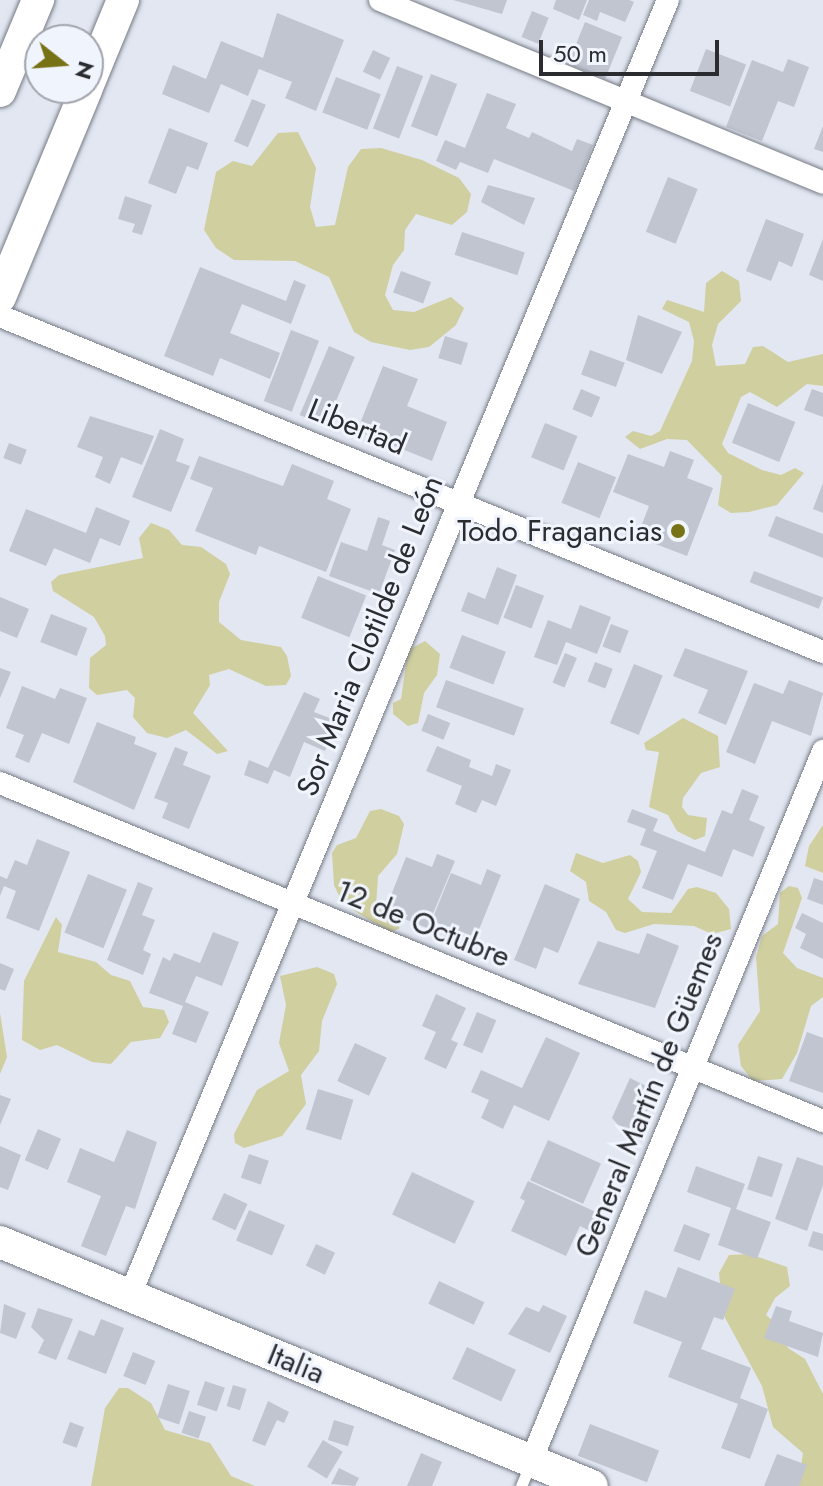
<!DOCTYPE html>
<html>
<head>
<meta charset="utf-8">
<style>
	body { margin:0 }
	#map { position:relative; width:823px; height:1486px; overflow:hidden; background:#e2e7f2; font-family:Jost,sans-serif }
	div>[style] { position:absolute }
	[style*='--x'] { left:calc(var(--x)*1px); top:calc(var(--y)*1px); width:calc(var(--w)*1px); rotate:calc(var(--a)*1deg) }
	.green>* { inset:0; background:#d0cf9f }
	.building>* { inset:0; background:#c0c5d0; transform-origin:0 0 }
	.roads { filter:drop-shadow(0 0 2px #757a84) drop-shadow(0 0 2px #757a84) }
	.lane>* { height:11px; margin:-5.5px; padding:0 5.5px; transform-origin:5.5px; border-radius:5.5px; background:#fff }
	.street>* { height:22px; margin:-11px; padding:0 11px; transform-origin:11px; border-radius:11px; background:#fff }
	.secondary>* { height:32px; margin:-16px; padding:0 16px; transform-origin:16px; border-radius:16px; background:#fff }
	.dots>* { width:22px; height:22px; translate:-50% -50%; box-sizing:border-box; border:4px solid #f0f4fd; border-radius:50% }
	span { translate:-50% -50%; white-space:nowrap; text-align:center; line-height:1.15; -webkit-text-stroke:6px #f0f4fd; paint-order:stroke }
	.street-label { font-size:30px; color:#2a2c30 }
	.poi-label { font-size:30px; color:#2a2c30 }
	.right { translate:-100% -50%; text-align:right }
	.north { position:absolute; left:24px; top:24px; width:80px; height:80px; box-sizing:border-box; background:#f0f4fd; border:2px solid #a1a4ab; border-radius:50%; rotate:107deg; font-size:22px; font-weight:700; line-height:32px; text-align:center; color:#2a2c30 }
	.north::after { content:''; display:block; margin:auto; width:28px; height:36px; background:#777215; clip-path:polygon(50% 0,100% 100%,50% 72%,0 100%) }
	.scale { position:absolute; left:539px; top:40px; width:180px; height:36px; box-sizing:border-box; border:4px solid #2a2c30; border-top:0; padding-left:10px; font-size:24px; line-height:28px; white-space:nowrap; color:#2a2c30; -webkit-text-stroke:6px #f0f4fd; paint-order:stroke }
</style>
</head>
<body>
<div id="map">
	<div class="green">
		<div style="clip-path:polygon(298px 132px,316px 168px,310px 207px,316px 227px,335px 225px,348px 167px,361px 149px,381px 148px,422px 160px,459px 178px,471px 194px,467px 212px,452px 225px,416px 214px,405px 230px,404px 250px,393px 265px,385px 295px,393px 310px,414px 312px,451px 297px,464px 308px,456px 325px,429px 347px,410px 350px,371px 342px,354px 332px,329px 277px,295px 261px,234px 260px,216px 248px,204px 230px,216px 172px,233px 161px,252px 166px,278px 133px)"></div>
		<div style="clip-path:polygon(722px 271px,739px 281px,741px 301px,718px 324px,712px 345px,716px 366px,745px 364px,753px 347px,763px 346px,788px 362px,823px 354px,823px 386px,807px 384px,777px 407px,750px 392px,741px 397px,722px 444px,728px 453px,762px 470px,781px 475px,795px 468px,804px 473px,777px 505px,749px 512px,731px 513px,718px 505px,722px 476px,687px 440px,667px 439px,640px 449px,625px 437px,633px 431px,651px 436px,660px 431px,692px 361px,694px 341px,689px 322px,662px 309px,667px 300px,704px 312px,706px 283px)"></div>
		<div style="clip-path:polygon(151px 523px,169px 530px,182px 545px,201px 547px,226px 564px,230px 574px,219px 602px,219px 622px,241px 640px,281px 647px,287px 656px,291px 676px,286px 685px,266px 686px,229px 669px,209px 675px,210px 685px,193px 713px,228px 751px,217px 754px,186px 730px,167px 738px,147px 733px,133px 717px,135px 698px,127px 690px,97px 695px,89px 688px,90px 658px,106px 645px,105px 636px,94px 617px,53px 591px,51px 582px,59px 575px,143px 558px,139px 538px)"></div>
		<div style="clip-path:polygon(425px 641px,440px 654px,437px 675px,424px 693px,418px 723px,408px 726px,393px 714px,393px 703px,401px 699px,408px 650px)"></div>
		<div style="clip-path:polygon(683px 718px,718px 736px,720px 767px,701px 773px,683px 798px,682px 807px,688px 815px,707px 818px,705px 836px,695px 840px,677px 831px,668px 815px,649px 807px,659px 752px,646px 750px,644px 743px)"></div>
		<div style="clip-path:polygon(381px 809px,399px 816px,404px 824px,397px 854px,378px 876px,376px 906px,400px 928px,391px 933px,343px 904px,334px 885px,332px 853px,337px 845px,356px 838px,370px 811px)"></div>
		<div style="clip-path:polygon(823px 825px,823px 873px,805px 866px,809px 846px)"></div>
		<div style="clip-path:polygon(576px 853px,603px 863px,630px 855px,638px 861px,641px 872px,628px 899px,642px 912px,671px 913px,688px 889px,697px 887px,716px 893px,729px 909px,731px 929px,712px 934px,694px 926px,654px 924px,625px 933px,616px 930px,606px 912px,589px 901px,586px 882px,570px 871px)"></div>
		<div style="clip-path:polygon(789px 886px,798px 888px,802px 898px,783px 953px,797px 968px,823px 978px,823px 997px,811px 1006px,797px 1053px,782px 1079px,753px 1081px,741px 1066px,738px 1045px,760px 1011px,756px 957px,762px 936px,778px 924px,780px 893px)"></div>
		<div style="clip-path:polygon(56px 917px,62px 925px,58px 952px,96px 962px,111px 975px,130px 981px,143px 1007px,164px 1010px,169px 1022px,160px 1038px,131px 1042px,111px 1064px,92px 1062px,57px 1045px,40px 1050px,22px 1040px,24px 981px)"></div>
		<div style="clip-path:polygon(317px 967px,334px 974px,337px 984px,322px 1021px,319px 1051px,301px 1075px,306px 1104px,282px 1136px,244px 1148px,235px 1143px,234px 1134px,257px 1090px,289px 1071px,279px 1043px,286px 1005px,280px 976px)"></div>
		<div style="clip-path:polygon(0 1013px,7px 1057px,0 1074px)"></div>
		<div style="clip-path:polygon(750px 1254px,787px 1267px,790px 1286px,775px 1298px,766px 1315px,781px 1328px,788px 1348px,805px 1359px,823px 1394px,823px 1486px,798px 1486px,803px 1453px,773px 1427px,762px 1386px,723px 1314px,719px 1273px,729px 1255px)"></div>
		<div style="clip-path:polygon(119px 1388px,128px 1388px,151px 1403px,165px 1430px,210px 1443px,231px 1476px,255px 1486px,91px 1486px,105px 1408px)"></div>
	</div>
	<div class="building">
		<div style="clip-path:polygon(453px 0,507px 0,502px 14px)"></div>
		<div style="clip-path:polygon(556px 0,587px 0,579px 20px,553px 9px)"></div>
		<div style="clip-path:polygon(589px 0,629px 0,634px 2px,625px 22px,600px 12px,597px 21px,583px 15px)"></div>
		<div style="left:532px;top:11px;width:18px;height:28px;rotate:22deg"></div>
		<div style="clip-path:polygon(277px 13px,344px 40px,316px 111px,285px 98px,292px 82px,259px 69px,248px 96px,221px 84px,209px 113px,162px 94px,173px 65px,206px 79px,221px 41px,263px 58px)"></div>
		<div style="left:585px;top:22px;width:40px;height:45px;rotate:22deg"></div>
		<div style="left:706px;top:49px;width:43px;height:45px;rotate:21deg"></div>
		<div style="left:373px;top:50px;width:19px;height:24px;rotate:25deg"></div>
		<div style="clip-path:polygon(788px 59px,809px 67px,794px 107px,778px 101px,762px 141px,726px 127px,752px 60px,783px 72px)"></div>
		<div style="left:397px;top:66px;width:28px;height:67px;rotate:21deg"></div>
		<div style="left:431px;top:74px;width:28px;height:56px;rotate:21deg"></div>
		<div style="left:336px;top:77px;width:48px;height:38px;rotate:21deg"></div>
		<div style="clip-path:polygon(487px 93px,516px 104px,506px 128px,529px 138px,532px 132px,572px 151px,577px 139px,593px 145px,574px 191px,494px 159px,488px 173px,460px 162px,456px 170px,436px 161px,445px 140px,465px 148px)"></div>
		<div style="left:252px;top:99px;width:15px;height:46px;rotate:23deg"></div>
		<div style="clip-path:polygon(823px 126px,823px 152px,814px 149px)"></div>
		<div style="clip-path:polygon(169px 128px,208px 143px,198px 170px,187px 166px,176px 194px,148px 183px)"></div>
		<div style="left:668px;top:177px;width:32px;height:59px;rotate:22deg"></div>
		<div style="clip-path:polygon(488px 185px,535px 198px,524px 225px,481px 202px)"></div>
		<div style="clip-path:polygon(125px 196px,152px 205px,142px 235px,132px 232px,135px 224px,118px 219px)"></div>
		<div style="clip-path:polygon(766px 219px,804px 234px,792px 267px,779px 261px,771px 281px,746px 271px)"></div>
		<div style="left:462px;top:232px;width:66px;height:24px;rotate:18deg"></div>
		<div style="clip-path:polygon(823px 239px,823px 281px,809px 275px)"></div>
		<div style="clip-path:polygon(200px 267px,286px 301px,294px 280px,306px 285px,291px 324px,242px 304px,230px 333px,280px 353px,270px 379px,220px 358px,213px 376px,164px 356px)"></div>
		<div style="left:401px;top:271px;width:32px;height:23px;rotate:20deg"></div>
		<div style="clip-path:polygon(638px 315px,682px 332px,662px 374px,626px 360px)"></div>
		<div style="left:291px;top:330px;width:30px;height:76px;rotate:21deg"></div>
		<div style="left:445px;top:336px;width:24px;height:23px;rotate:17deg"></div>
		<div style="left:329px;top:346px;width:28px;height:75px;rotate:23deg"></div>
		<div style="left:590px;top:350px;width:37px;height:26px;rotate:20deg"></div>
		<div style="clip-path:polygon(383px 366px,418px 379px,407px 406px,447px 422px,432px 461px,357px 431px)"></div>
		<div style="left:581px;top:389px;width:21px;height:22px;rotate:23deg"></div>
		<div style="clip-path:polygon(812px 389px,823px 393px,823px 417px,804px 410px)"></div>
		<div style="left:748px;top:403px;width:51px;height:43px;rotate:22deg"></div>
		<div style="clip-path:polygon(90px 416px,154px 436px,142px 465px,121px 457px,110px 484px,95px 477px,103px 457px,77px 447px)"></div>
		<div style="left:545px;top:423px;width:35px;height:37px;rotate:22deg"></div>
		<div style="clip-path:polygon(160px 429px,184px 439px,176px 461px,190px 466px,171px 512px,132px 497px)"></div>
		<div style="left:9px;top:443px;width:19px;height:16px;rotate:21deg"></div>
		<div style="clip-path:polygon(670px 451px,694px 460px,687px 478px,713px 488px,687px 556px,637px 537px,649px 506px,613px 492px,628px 454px,664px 467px)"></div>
		<div style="clip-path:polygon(199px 456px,283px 486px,292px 464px,334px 481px,327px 499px,351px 509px,326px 572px,259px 546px,256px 555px,195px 531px,213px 488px,190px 479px)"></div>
		<div style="left:578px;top:462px;width:41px;height:44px;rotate:22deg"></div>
		<div style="clip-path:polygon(823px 483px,823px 513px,813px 509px)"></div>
		<div style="clip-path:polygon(96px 507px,130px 521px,120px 546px,100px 538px,90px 563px,54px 548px,46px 566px,9px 551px,26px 509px,86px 533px)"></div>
		<div style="clip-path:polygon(776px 516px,823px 534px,823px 558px,768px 536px)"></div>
		<div style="clip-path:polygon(378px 517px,390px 521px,382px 545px,395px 550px,379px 594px,329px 576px,341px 542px,367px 551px)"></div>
		<div style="clip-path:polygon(497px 567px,517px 575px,498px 625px,461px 611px,468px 592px,485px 599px)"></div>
		<div style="left:754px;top:571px;width:74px;height:12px;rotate:21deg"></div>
		<div style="left:318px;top:576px;width:52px;height:45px;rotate:22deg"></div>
		<div style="left:516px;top:585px;width:30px;height:35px;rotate:21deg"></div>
		<div style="clip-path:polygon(0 597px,29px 609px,17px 638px,0 631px)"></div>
		<div style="clip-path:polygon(580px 605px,611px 617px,597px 654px,566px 642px,557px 665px,534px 657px,548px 620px,571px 629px)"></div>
		<div style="left:51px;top:614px;width:39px;height:30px;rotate:21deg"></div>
		<div style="left:611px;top:624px;width:19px;height:24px;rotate:21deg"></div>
		<div style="left:462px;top:635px;width:47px;height:35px;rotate:21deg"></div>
		<div style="clip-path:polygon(685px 648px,748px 671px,726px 725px,698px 713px,708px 690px,673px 676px)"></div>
		<div style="left:565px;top:653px;width:13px;height:32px;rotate:23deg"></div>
		<div style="left:595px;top:662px;width:19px;height:21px;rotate:21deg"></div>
		<div style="left:634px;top:664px;width:31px;height:64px;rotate:22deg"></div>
		<div style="clip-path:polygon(0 668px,11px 672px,0 698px)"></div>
		<div style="left:446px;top:680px;width:83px;height:29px;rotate:20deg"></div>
		<div style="clip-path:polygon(789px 680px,823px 693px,811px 736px,772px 721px,755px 764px,726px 752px,754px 683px,783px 694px)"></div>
		<div style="clip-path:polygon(22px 686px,55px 699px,60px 688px,87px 698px,69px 744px,42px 733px,29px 763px,15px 757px,24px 735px,6px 728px)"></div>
		<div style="clip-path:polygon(304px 692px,320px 699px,314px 712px,337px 721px,325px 751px,304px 742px,290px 777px,274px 770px,268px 784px,244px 775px,249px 760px,268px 768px)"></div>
		<div style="left:428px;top:714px;width:24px;height:18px;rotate:22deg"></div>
		<div style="clip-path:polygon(97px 722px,136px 737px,134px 744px,157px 753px,134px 810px,73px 782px)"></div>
		<div style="clip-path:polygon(437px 746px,471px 760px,469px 767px,492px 776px,496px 764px,511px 770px,496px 806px,482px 800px,476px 813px,455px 804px,462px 786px,426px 771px)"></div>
		<div style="clip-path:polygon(175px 747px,188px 752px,183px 765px,211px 776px,189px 829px,162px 818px,168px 803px,154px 798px)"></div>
		<div style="clip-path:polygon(742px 789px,759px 796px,749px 820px,765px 827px,753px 857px,733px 849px,722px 877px,688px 864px,673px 900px,642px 888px,657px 851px,640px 845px,646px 829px,627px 822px,632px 809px,658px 819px,653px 831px,705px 852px,722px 810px,732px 814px)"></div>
		<div style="clip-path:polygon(37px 839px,70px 852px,39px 931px,6px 918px,16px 891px,4px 886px,0 896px,0 876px,7px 879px,15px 860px,27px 865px)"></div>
		<div style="clip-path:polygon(437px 854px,455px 861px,427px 928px,385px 911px,406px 857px,432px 867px)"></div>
		<div style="clip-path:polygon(487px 869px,501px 875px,474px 942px,432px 920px,451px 873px,481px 885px)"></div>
		<div style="left:88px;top:874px;width:42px;height:63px;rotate:22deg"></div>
		<div style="clip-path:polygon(814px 878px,823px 881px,823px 905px,807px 899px)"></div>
		<div style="clip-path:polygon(138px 882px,153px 888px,142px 915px,155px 920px,143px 950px,151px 954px,143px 975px,107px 960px)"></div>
		<div style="clip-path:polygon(545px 884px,580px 899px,558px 953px,544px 947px,536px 969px,514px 960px)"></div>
		<div style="clip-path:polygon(802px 913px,823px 923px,823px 959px,800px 948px,806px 934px,795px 928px)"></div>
		<div style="clip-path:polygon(213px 932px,239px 942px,222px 986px,196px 976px,185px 1002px,209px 1012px,196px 1043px,172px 1034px,183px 1006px,149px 993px,163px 957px,170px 961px,174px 953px,200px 963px)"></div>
		<div style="clip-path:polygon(647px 933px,679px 946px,655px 1008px,578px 984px,598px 941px,639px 954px)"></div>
		<div style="clip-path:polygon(0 963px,14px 969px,5px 991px,0 989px)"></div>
		<div style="clip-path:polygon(436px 994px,466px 1008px,451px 1040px,458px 1043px,446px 1069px,424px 1059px,436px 1032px,422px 1026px)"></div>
		<div style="left:477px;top:1012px;width:21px;height:36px;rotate:23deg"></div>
		<div style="clip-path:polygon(807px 1032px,823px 1038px,823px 1093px,789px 1081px)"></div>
		<div style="clip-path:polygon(546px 1037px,580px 1053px,549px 1121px,514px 1105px,503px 1129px,481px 1118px,489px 1100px,471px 1092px,481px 1070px,522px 1088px)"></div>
		<div style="left:355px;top:1043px;width:35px;height:42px;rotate:25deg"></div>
		<div style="clip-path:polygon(630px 1078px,658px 1092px,631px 1140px,612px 1118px)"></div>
		<div style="left:318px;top:1089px;width:37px;height:42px;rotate:17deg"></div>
		<div style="clip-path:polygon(0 1095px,11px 1099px,0 1125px)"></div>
		<div style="left:38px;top:1129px;width:25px;height:34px;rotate:23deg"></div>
		<div style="clip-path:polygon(127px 1130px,157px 1142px,135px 1209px,126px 1206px,106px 1256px,81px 1246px,101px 1196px,67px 1182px,80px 1148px,114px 1162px)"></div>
		<div style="left:548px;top:1140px;width:58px;height:44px;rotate:24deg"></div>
		<div style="clip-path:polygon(0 1146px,21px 1155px,8px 1190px,0 1187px)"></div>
		<div style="left:249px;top:1154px;width:21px;height:25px;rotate:19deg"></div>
		<div style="left:758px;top:1156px;width:26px;height:35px;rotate:18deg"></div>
		<div style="clip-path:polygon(797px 1157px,823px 1166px,823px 1185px,807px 1231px,775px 1219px)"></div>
		<div style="clip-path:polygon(696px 1166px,745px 1184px,736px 1209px,771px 1222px,757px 1259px,718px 1245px,731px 1208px,687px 1192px)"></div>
		<div style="left:412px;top:1172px;width:69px;height:47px;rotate:25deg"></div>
		<div style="clip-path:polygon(528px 1181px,598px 1213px,590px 1231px,580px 1226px,566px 1256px,511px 1231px,525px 1201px,520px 1198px)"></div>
		<div style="left:224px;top:1193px;width:26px;height:29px;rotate:25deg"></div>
		<div style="left:249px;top:1210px;width:39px;height:33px;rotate:23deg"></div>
		<div style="left:684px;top:1224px;width:28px;height:29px;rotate:21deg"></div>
		<div style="clip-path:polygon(813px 1231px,823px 1234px,823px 1251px,808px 1246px)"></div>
		<div style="left:316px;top:1244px;width:21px;height:24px;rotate:25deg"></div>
		<div style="clip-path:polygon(678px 1267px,735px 1289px,723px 1320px,714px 1317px,701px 1349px,751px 1368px,740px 1398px,768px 1409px,750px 1459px,721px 1448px,738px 1404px,668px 1377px,682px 1342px,633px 1323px,645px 1290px,666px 1298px)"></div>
		<div style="left:439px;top:1281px;width:50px;height:25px;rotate:25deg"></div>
		<div style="clip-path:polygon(4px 1304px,26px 1313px,16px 1339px,0 1333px)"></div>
		<div style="clip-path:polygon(543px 1305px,567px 1316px,550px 1353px,508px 1334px,526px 1307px,539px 1312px)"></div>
		<div style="clip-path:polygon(776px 1306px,792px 1311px,789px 1321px,823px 1333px,818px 1357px,764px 1338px)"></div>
		<div style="clip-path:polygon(38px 1308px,73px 1319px,56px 1360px,38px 1353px,44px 1340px,31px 1327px)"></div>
		<div style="clip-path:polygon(101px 1319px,124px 1328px,106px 1374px,67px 1359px,79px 1330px,94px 1336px)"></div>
		<div style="left:467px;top:1347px;width:54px;height:35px;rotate:25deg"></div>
		<div style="left:133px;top:1352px;width:24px;height:26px;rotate:22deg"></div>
		<div style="left:205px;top:1381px;width:21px;height:25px;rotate:19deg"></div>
		<div style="left:168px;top:1384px;width:23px;height:35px;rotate:18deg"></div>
		<div style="left:233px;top:1385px;width:14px;height:22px;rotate:17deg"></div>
		<div style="clip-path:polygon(268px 1401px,289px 1412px,284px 1423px,277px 1420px,265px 1446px,252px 1441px)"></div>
		<div style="left:189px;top:1411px;width:18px;height:23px;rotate:19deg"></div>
		<div style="left:334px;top:1420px;width:21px;height:21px;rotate:17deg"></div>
		<div style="left:70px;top:1422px;width:15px;height:22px;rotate:20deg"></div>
		<div style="left:590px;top:1424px;width:74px;height:34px;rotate:21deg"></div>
		<div style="left:323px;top:1440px;width:23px;height:31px;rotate:31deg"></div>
		<div style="clip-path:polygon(421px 1453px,442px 1462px,432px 1486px,407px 1486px)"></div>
		<div style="clip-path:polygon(777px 1454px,807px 1465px,799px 1486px,764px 1486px)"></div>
		<div style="clip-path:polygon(339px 1468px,359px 1478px,355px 1486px,331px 1484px)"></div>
	</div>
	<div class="roads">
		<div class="lane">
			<div style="--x:521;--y:1486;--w:26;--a:-67"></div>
		</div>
		<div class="street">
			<div style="--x:380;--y:0;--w:479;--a:22.4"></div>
			<div style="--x:0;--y:316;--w:889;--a:22.21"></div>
			<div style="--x:0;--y:783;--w:890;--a:22.33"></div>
			<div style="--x:130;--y:1295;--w:1402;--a:-67.44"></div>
			<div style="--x:531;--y:1461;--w:768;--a:-67.64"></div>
		</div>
		<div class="secondary">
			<div style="--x:88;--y:85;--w:92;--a:-67.6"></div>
			<div style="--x:0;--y:91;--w:99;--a:-67.3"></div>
			<div style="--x:0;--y:297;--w:226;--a:-67.4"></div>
			<div style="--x:0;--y:1242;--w:640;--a:22.4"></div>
		</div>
	</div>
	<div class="dots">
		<div style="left:678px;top:531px;background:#777215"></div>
	</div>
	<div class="street-label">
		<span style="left:357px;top:427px;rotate:22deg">Libertad</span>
		<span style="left:370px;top:636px;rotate:-68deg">Sor Maria Clotilde de León</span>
		<span style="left:423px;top:924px;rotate:22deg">12 de Octubre</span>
		<span style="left:649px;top:1095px;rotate:-68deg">General Martín de Güemes</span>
		<span style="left:296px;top:1364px;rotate:22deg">Italia</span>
	</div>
	<div class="poi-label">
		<span class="right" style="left:662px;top:531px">Todo Fragancias</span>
	</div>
	<div class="north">N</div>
	<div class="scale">50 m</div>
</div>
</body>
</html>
